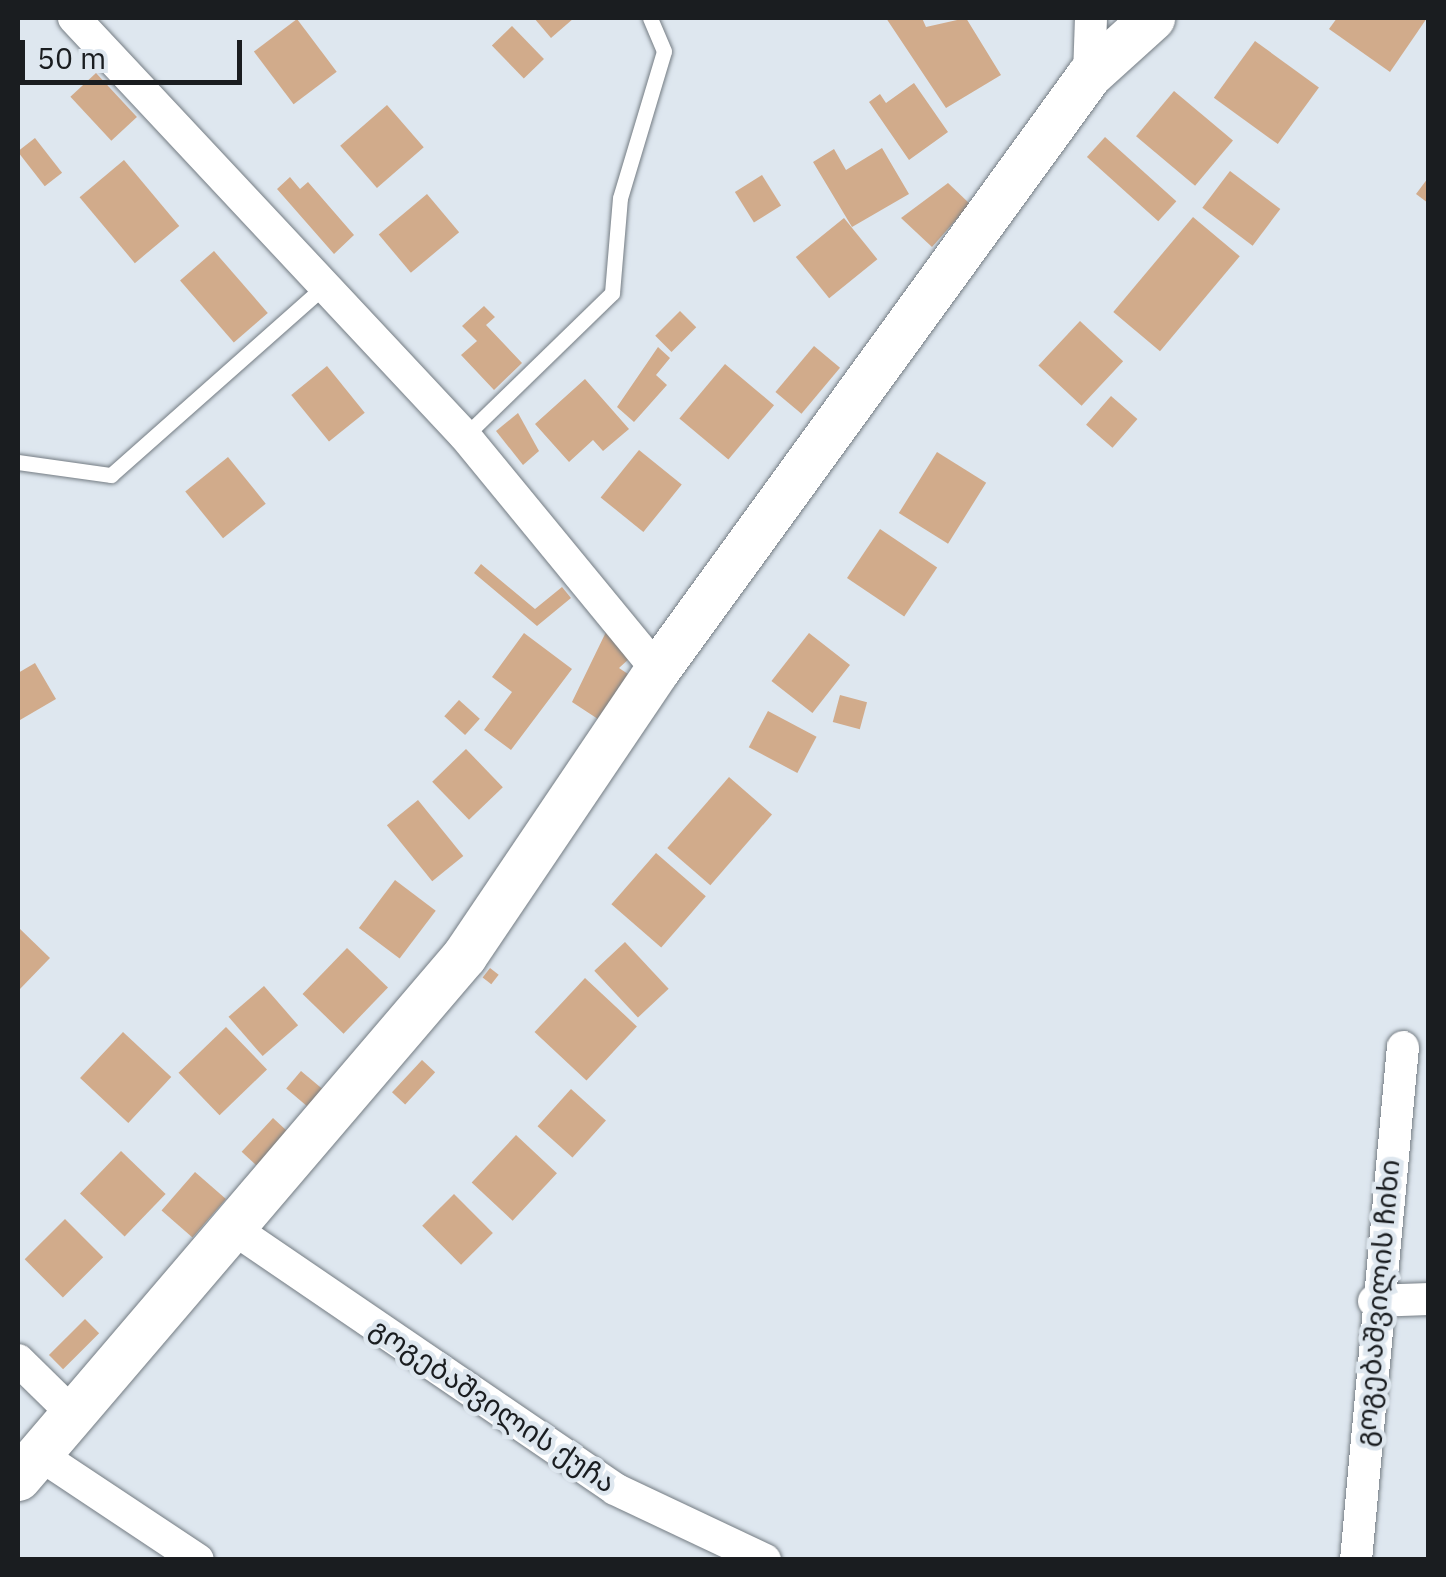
<!DOCTYPE html>
<html>
<head>
<meta charset="utf-8">
<style>
	body { margin:0 }
	#map { position:relative; width:1446px; height:1577px; overflow:hidden; background:#dee7ef; font-family:"IBM Plex Sans","Noto Sans Georgian",sans-serif }
	div>[style] { position:absolute }
	[style*='--x'] { left:calc(var(--x)*1px); top:calc(var(--y)*1px); width:calc(var(--w)*1px); rotate:calc(var(--a)*1deg) }
	.building>* { inset:0; background:#d1ab8b; transform-origin:0 0 }
	.roads { filter:drop-shadow(0 0 2px #747c83) drop-shadow(0 0 2px #747c83) }
	.lane>* { height:15px; margin:-7.5px; padding:0 7.5px; transform-origin:7.5px; border-radius:7.5px; background:#fff }
	.street>* { height:32px; margin:-16px; padding:0 16px; transform-origin:16px; border-radius:16px; background:#fff }
	.secondary>* { height:45px; margin:-22.5px; padding:0 22.5px; transform-origin:22.5px; border-radius:22.5px; background:#fff }
	span { translate:-50% -50%; white-space:nowrap; text-align:center; line-height:1.15; -webkit-text-stroke:9px #dee7ef; paint-order:stroke }
	.street-label { font-size:28px; color:#1a1d20 }
	.frame { position:absolute; inset:0; border:20px solid #1a1d20; pointer-events:none }
	.scale { position:absolute; left:20px; top:40px; width:222px; height:45px; box-sizing:border-box; border:5px solid #1a1d20; border-top:0; padding-left:12px; font-size:30px; line-height:35px; white-space:nowrap; color:#1a1d20; -webkit-text-stroke:8px #dee7ef; paint-order:stroke }
</style>
</head>
<body>
<div id="map">
	<div class="building">
		<div style="clip-path:polygon(534px 18px,574px 18px,551px 38px)"></div>
		<div style="clip-path:polygon(886px 18px,922px 18px,926px 27px,966px 18px,1001px 75px,946px 108px)"></div>
		<div style="clip-path:polygon(1337px 18px,1427px 18px,1390px 72px,1329px 29px)"></div>
		<div style="left:297px;top:19px;width:66px;height:54px;rotate:53deg"></div>
		<div style="left:512px;top:26px;width:46px;height:28px;rotate:46deg"></div>
		<div style="left:1255px;top:41px;width:79px;height:70px;rotate:36deg"></div>
		<div style="left:96px;top:73px;width:60px;height:35px;rotate:47deg"></div>
		<div style="clip-path:polygon(914px 83px,948px 132px,909px 160px,869px 102px,880px 94px,886px 103px)"></div>
		<div style="left:1174px;top:91px;width:77px;height:59px;rotate:40deg"></div>
		<div style="left:387px;top:105px;width:56px;height:62px;rotate:49deg"></div>
		<div style="left:1105px;top:137px;width:96px;height:27px;rotate:42deg"></div>
		<div style="left:35px;top:138px;width:44px;height:22px;rotate:52deg"></div>
		<div style="clip-path:polygon(882px 148px,909px 194px,852px 227px,813px 162px,834px 149px,846px 170px)"></div>
		<div style="left:124px;top:160px;width:86px;height:58px;rotate:50deg"></div>
		<div style="left:1230px;top:171px;width:63px;height:46px;rotate:37deg"></div>
		<div style="left:762px;top:175px;width:36px;height:32px;rotate:58deg"></div>
		<div style="clip-path:polygon(290px 177px,300px 189px,308px 182px,354px 235px,334px 254px,277px 189px)"></div>
		<div style="clip-path:polygon(1428px 178px,1428px 203px,1416px 194px)"></div>
		<div style="clip-path:polygon(948px 183px,970px 204px,932px 247px,901px 218px)"></div>
		<div style="left:427px;top:194px;width:50px;height:63px;rotate:50deg"></div>
		<div style="left:1193px;top:217px;width:61px;height:124px;rotate:40deg"></div>
		<div style="left:844px;top:218px;width:53px;height:62px;rotate:51deg"></div>
		<div style="left:214px;top:251px;width:82px;height:45px;rotate:49deg"></div>
		<div style="clip-path:polygon(484px 306px,495px 317px,486px 325px,522px 363px,494px 390px,461px 355px,477px 341px,462px 326px)"></div>
		<div style="left:680px;top:311px;width:23px;height:35px;rotate:45deg"></div>
		<div style="left:1080px;top:321px;width:59px;height:61px;rotate:43deg"></div>
		<div style="left:814px;top:346px;width:34px;height:60px;rotate:40deg"></div>
		<div style="clip-path:polygon(658px 347px,670px 358px,656px 375px,667px 385px,634px 422px,617px 407px)"></div>
		<div style="left:725px;top:364px;width:64px;height:71px;rotate:40deg"></div>
		<div style="left:327px;top:366px;width:60px;height:46px;rotate:51deg"></div>
		<div style="clip-path:polygon(585px 379px,629px 429px,603px 451px,593px 440px,569px 462px,535px 424px)"></div>
		<div style="left:1111px;top:396px;width:35px;height:38px;rotate:41deg"></div>
		<div style="clip-path:polygon(518px 413px,539px 451px,523px 465px,496px 431px)"></div>
		<div style="left:639px;top:450px;width:55px;height:61px;rotate:39deg"></div>
		<div style="left:937px;top:452px;width:58px;height:72px;rotate:32deg"></div>
		<div style="left:228px;top:457px;width:60px;height:55px;rotate:51deg"></div>
		<div style="left:880px;top:529px;width:69px;height:59px;rotate:34deg"></div>
		<div style="clip-path:polygon(481px 564px,535px 609px,562px 587px,571px 598px,537px 626px,474px 573px)"></div>
		<div style="clip-path:polygon(606px 632px,631px 657px,619px 668px,634px 678px,604px 723px,572px 702px)"></div>
		<div style="clip-path:polygon(524px 633px,572px 669px,511px 750px,484px 730px,512px 692px,492px 677px)"></div>
		<div style="left:809px;top:633px;width:52px;height:61px;rotate:38deg"></div>
		<div style="clip-path:polygon(35px 663px,56px 699px,20px 720px,18px 673px)"></div>
		<div style="left:840px;top:695px;width:28px;height:28px;rotate:15deg"></div>
		<div style="left:459px;top:700px;width:28px;height:22px;rotate:42deg"></div>
		<div style="left:768px;top:711px;width:55px;height:41px;rotate:28deg"></div>
		<div style="left:466px;top:749px;width:53px;height:47px;rotate:46deg"></div>
		<div style="left:729px;top:777px;width:57px;height:94px;rotate:41deg"></div>
		<div style="left:418px;top:800px;width:72px;height:40px;rotate:51deg"></div>
		<div style="left:656px;top:853px;width:66px;height:68px;rotate:41deg"></div>
		<div style="left:395px;top:880px;width:51px;height:60px;rotate:37deg"></div>
		<div style="clip-path:polygon(19px 928px,50px 958px,18px 991px,18px 930px)"></div>
		<div style="left:625px;top:942px;width:64px;height:42px;rotate:47deg"></div>
		<div style="left:347px;top:948px;width:57px;height:64px;rotate:44deg"></div>
		<div style="left:490px;top:968px;width:11px;height:12px;rotate:38deg"></div>
		<div style="left:585px;top:978px;width:71px;height:74px;rotate:43deg"></div>
		<div style="left:264px;top:986px;width:52px;height:47px;rotate:49deg"></div>
		<div style="left:226px;top:1027px;width:59px;height:66px;rotate:46deg"></div>
		<div style="left:123px;top:1032px;width:66px;height:63px;rotate:43deg"></div>
		<div style="left:422px;top:1060px;width:18px;height:44px;rotate:43deg"></div>
		<div style="left:301px;top:1071px;width:30px;height:23px;rotate:40deg"></div>
		<div style="left:571px;top:1089px;width:47px;height:50px;rotate:42deg"></div>
		<div style="left:273px;top:1118px;width:21px;height:46px;rotate:43deg"></div>
		<div style="left:516px;top:1135px;width:56px;height:65px;rotate:43deg"></div>
		<div style="left:121px;top:1151px;width:62px;height:59px;rotate:44deg"></div>
		<div style="left:195px;top:1172px;width:41px;height:51px;rotate:41deg"></div>
		<div style="left:454px;top:1194px;width:55px;height:45px;rotate:45deg"></div>
		<div style="left:65px;top:1219px;width:54px;height:57px;rotate:45deg"></div>
		<div style="left:85px;top:1319px;width:20px;height:51px;rotate:45deg"></div>
	</div>
	<div class="roads">
		<div class="lane">
			<div style="--x:465;--y:436;--w:205;--a:-44.2"></div>
			<div style="--x:612;--y:293;--w:95;--a:-85.2"></div>
			<div style="--x:620;--y:198;--w:153;--a:-73.3"></div>
			<div style="--x:664;--y:51;--w:36;--a:-113"></div>
			<div style="--x:18;--y:462;--w:94;--a:8"></div>
			<div style="--x:111;--y:475;--w:286;--a:-41.5"></div>
		</div>
		<div class="street">
			<div style="--x:74;--y:18;--w:572;--a:46.91"></div>
			<div style="--x:465;--y:436;--w:303;--a:50.6"></div>
			<div style="--x:1089;--y:75;--w:57;--a:-88"></div>
			<div style="--x:234;--y:1229;--w:461;--a:34.3"></div>
			<div style="--x:615;--y:1489;--w:166;--a:25.3"></div>
			<div style="--x:1374;--y:1301;--w:54;--a:-2.1"></div>
			<div style="--x:18;--y:1360;--w:71;--a:44.4"></div>
			<div style="--x:37;--y:1453;--w:193;--a:33.6"></div>
			<div style="--x:1356;--y:1560;--w:515;--a:-84.77"></div>
		</div>
		<div class="secondary">
			<div style="--x:18;--y:1478;--w:687;--a:-49.49"></div>
			<div style="--x:464;--y:956;--w:345;--a:-56"></div>
			<div style="--x:657;--y:670;--w:735;--a:-54.02"></div>
			<div style="--x:1089;--y:75;--w:85;--a:-42.1"></div>
		</div>
	</div>
	<div class="street-label">
		<span style="left:1377px;top:1303px;rotate:-85deg">გოგებაშვილის ჩიხი</span>
		<span style="left:493px;top:1405px;rotate:34deg">გოგებაშვილის ქუჩა</span>
	</div>
	<div class="frame"></div>
	<div class="scale">50 m</div>
</div>
</body>
</html>
